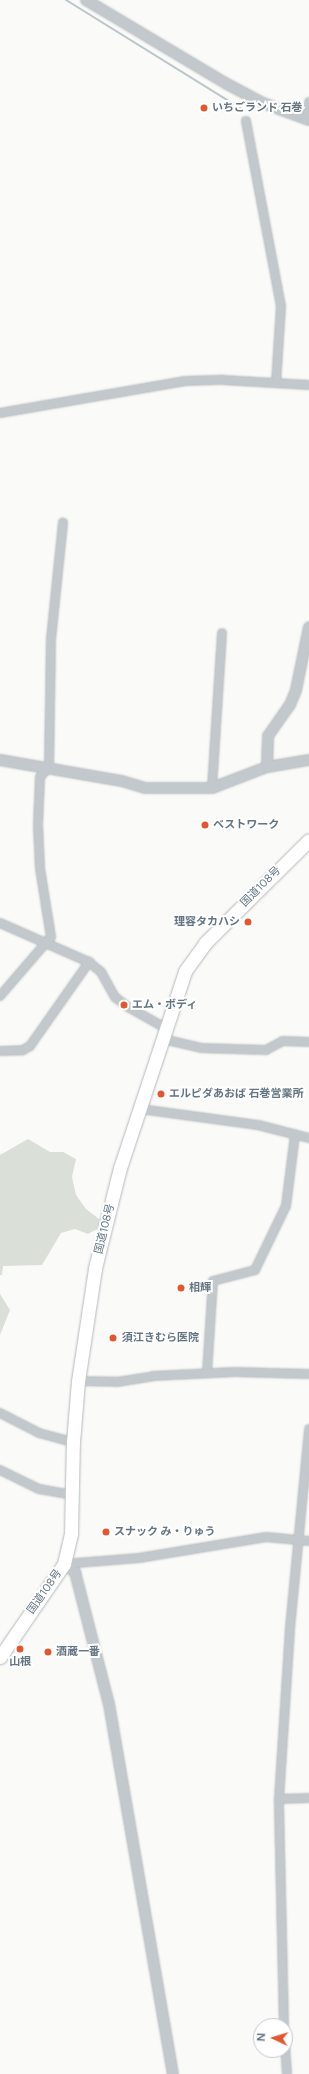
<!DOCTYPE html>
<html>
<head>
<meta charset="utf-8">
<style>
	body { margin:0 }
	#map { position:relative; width:309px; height:2074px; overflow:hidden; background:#fafaf8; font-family:Figtree,"Noto Sans JP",sans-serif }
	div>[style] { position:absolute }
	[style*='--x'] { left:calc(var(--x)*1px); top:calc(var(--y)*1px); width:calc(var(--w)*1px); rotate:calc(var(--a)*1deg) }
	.green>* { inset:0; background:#dadfd7 }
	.stream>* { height:2px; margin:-1px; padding:0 1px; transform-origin:1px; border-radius:1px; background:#bbc7cb }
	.roads { filter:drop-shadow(0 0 1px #b4b9bd) drop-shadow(0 0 1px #b4b9bd) }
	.minor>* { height:8px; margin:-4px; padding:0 4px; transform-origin:4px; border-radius:4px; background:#c3c8cc }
	.tertiary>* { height:10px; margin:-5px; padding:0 5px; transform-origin:5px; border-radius:5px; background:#c3c8cc }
	.trunk>* { height:13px; margin:-6.5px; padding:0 6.5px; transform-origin:6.5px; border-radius:6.5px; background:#fff }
	.dots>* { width:11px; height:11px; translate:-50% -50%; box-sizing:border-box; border:2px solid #fff; border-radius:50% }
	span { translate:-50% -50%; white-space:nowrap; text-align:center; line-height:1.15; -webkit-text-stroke:4px #fff; paint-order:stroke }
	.poi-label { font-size:11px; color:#657683; font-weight:700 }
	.left { translate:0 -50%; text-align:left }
	.right { translate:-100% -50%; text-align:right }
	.street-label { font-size:11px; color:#657683 }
	.north { position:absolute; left:253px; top:2018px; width:40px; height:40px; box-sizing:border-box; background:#fff; border:1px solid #c1c8cd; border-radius:50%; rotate:274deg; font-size:11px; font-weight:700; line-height:16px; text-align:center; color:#657683 }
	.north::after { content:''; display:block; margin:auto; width:14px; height:18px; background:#e4572e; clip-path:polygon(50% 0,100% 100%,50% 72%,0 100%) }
</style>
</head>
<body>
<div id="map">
	<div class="green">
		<div style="clip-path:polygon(28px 1139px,50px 1152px,63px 1152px,76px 1159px,72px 1177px,76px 1195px,86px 1209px,99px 1219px,99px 1228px,88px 1234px,75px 1229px,61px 1233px,42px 1265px,3px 1266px,2px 1275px,0 1275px,0 1155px)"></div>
		<div style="clip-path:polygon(0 1294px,10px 1310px,0 1335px)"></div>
	</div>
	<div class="stream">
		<div style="--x:66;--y:0;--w:205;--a:31.8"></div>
	</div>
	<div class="roads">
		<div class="minor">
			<div style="--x:307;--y:119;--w:17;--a:-83"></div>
			<div style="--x:246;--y:121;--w:188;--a:79.3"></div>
			<div style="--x:281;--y:306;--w:77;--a:93.7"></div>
			<div style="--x:0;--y:413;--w:188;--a:-9.8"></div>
			<div style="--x:185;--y:381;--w:38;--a:-2"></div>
			<div style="--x:223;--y:380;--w:86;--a:3.3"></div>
			<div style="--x:212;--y:788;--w:155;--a:-86.3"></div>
			<div style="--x:0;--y:923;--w:97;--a:23.7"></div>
			<div style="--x:89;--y:962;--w:16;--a:40"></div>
			<div style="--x:101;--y:972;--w:29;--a:61"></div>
			<div style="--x:115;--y:997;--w:16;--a:38"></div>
			<div style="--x:128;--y:1007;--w:45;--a:29.4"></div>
			<div style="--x:0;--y:996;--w:78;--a:-49.2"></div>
			<div style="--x:51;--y:937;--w:70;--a:-99.1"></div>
			<div style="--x:40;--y:868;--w:43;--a:-92.7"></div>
			<div style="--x:38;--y:825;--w:48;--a:-87.6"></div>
			<div style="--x:40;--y:777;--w:13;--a:-48"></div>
			<div style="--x:49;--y:767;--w:128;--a:-89.1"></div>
			<div style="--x:51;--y:639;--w:117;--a:-84.1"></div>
			<div style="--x:163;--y:1039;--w:39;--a:13"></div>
			<div style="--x:201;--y:1048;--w:65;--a:1.8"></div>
			<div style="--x:266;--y:1050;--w:19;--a:-28"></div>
			<div style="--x:283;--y:1041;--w:26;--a:2"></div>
			<div style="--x:0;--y:1051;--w:23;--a:-2"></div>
			<div style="--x:23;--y:1050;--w:8;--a:-30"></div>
			<div style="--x:30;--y:1046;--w:103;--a:-54.9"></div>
			<div style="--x:140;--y:1109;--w:119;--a:7.7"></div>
			<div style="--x:258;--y:1125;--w:53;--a:14.3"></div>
			<div style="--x:207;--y:1373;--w:92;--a:-86.3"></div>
			<div style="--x:213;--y:1281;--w:43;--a:-14.7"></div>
			<div style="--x:255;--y:1270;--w:71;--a:-64.2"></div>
			<div style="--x:286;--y:1206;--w:72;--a:-82.8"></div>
			<div style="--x:78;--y:1381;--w:39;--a:1"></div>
			<div style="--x:117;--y:1382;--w:36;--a:-9"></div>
			<div style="--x:153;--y:1376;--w:82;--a:-2.8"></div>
			<div style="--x:235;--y:1372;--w:74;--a:1.5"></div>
			<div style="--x:0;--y:1413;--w:44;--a:27.1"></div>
			<div style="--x:39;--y:1433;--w:35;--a:15"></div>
			<div style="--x:0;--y:1470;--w:43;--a:26"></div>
			<div style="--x:39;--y:1489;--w:34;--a:10"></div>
			<div style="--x:64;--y:1564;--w:75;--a:-4.6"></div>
			<div style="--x:139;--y:1558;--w:129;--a:-9.4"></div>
			<div style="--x:266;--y:1537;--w:43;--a:5.3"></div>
			<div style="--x:279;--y:1799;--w:30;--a:-2"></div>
			<div style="--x:284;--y:2026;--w:227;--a:-91.3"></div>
			<div style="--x:279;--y:1799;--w:171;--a:-86.3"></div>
			<div style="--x:290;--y:1628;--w:200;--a:-84.5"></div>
			<div style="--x:285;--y:2045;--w:29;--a:86"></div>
		</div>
		<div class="tertiary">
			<div style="--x:86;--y:0;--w:164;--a:30.8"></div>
			<div style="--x:227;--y:84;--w:41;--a:27.8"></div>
			<div style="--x:263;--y:103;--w:49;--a:20.3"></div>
			<div style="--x:0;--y:760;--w:124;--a:9.8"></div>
			<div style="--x:122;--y:781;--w:24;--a:17"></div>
			<div style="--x:145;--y:788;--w:67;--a:0"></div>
			<div style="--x:212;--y:788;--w:59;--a:-20.9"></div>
			<div style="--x:267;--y:767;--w:31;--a:-88"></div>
			<div style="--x:268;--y:736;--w:38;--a:-55"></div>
			<div style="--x:290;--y:705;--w:16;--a:-68"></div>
			<div style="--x:296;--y:690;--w:64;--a:-78.3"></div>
			<div style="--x:267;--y:767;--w:43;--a:-9.5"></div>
			<div style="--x:64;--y:1564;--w:14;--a:36"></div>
			<div style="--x:75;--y:1572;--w:136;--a:75.6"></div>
			<div style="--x:109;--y:1704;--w:375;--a:80.2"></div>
		</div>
		<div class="trunk">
			<div style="--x:0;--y:1657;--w:113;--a:-55.5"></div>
			<div style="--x:64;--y:1564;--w:31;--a:-77"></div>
			<div style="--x:71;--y:1534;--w:92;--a:-88.8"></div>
			<div style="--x:73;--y:1442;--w:61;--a:-85.3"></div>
			<div style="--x:78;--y:1381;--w:114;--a:-81.4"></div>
			<div style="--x:95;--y:1268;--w:103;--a:-76"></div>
			<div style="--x:120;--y:1168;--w:207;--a:-71.7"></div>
			<div style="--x:185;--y:971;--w:34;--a:-54"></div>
			<div style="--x:205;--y:943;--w:146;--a:-44.7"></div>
		</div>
	</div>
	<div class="dots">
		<div style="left:204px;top:108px;background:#e4572e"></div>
		<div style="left:205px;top:825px;background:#e4572e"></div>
		<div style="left:248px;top:922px;background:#e4572e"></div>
		<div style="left:124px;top:1005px;background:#e4572e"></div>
		<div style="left:161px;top:1094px;background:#e4572e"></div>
		<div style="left:181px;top:1288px;background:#e4572e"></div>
		<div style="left:113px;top:1338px;background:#e4572e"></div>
		<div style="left:106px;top:1532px;background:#e4572e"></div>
		<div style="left:20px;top:1649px;background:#e4572e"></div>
		<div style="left:48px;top:1652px;background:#e4572e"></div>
	</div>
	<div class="poi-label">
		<span class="left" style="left:212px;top:108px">いちごランド 石巻</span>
		<span class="left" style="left:213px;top:825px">ベストワーク</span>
		<span class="right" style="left:240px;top:922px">理容タカハシ</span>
		<span class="left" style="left:132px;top:1005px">エム・ボディ</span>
		<span class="left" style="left:169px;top:1094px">エルピダあおば 石巻営業所</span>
		<span class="left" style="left:189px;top:1288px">相輝</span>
		<span class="left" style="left:122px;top:1338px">須江きむら医院</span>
		<span class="left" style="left:114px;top:1532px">スナック み・りゅう</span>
		<span class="left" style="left:56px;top:1652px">酒蔵一番</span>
		<span style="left:20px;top:1662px">山根</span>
	</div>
	<div class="street-label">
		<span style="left:261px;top:887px;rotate:-45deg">国道108号</span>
		<span style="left:105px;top:1229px;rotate:-76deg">国道108号</span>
		<span style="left:45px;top:1592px;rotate:-55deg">国道108号</span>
	</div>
	<div class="north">N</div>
</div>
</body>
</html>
